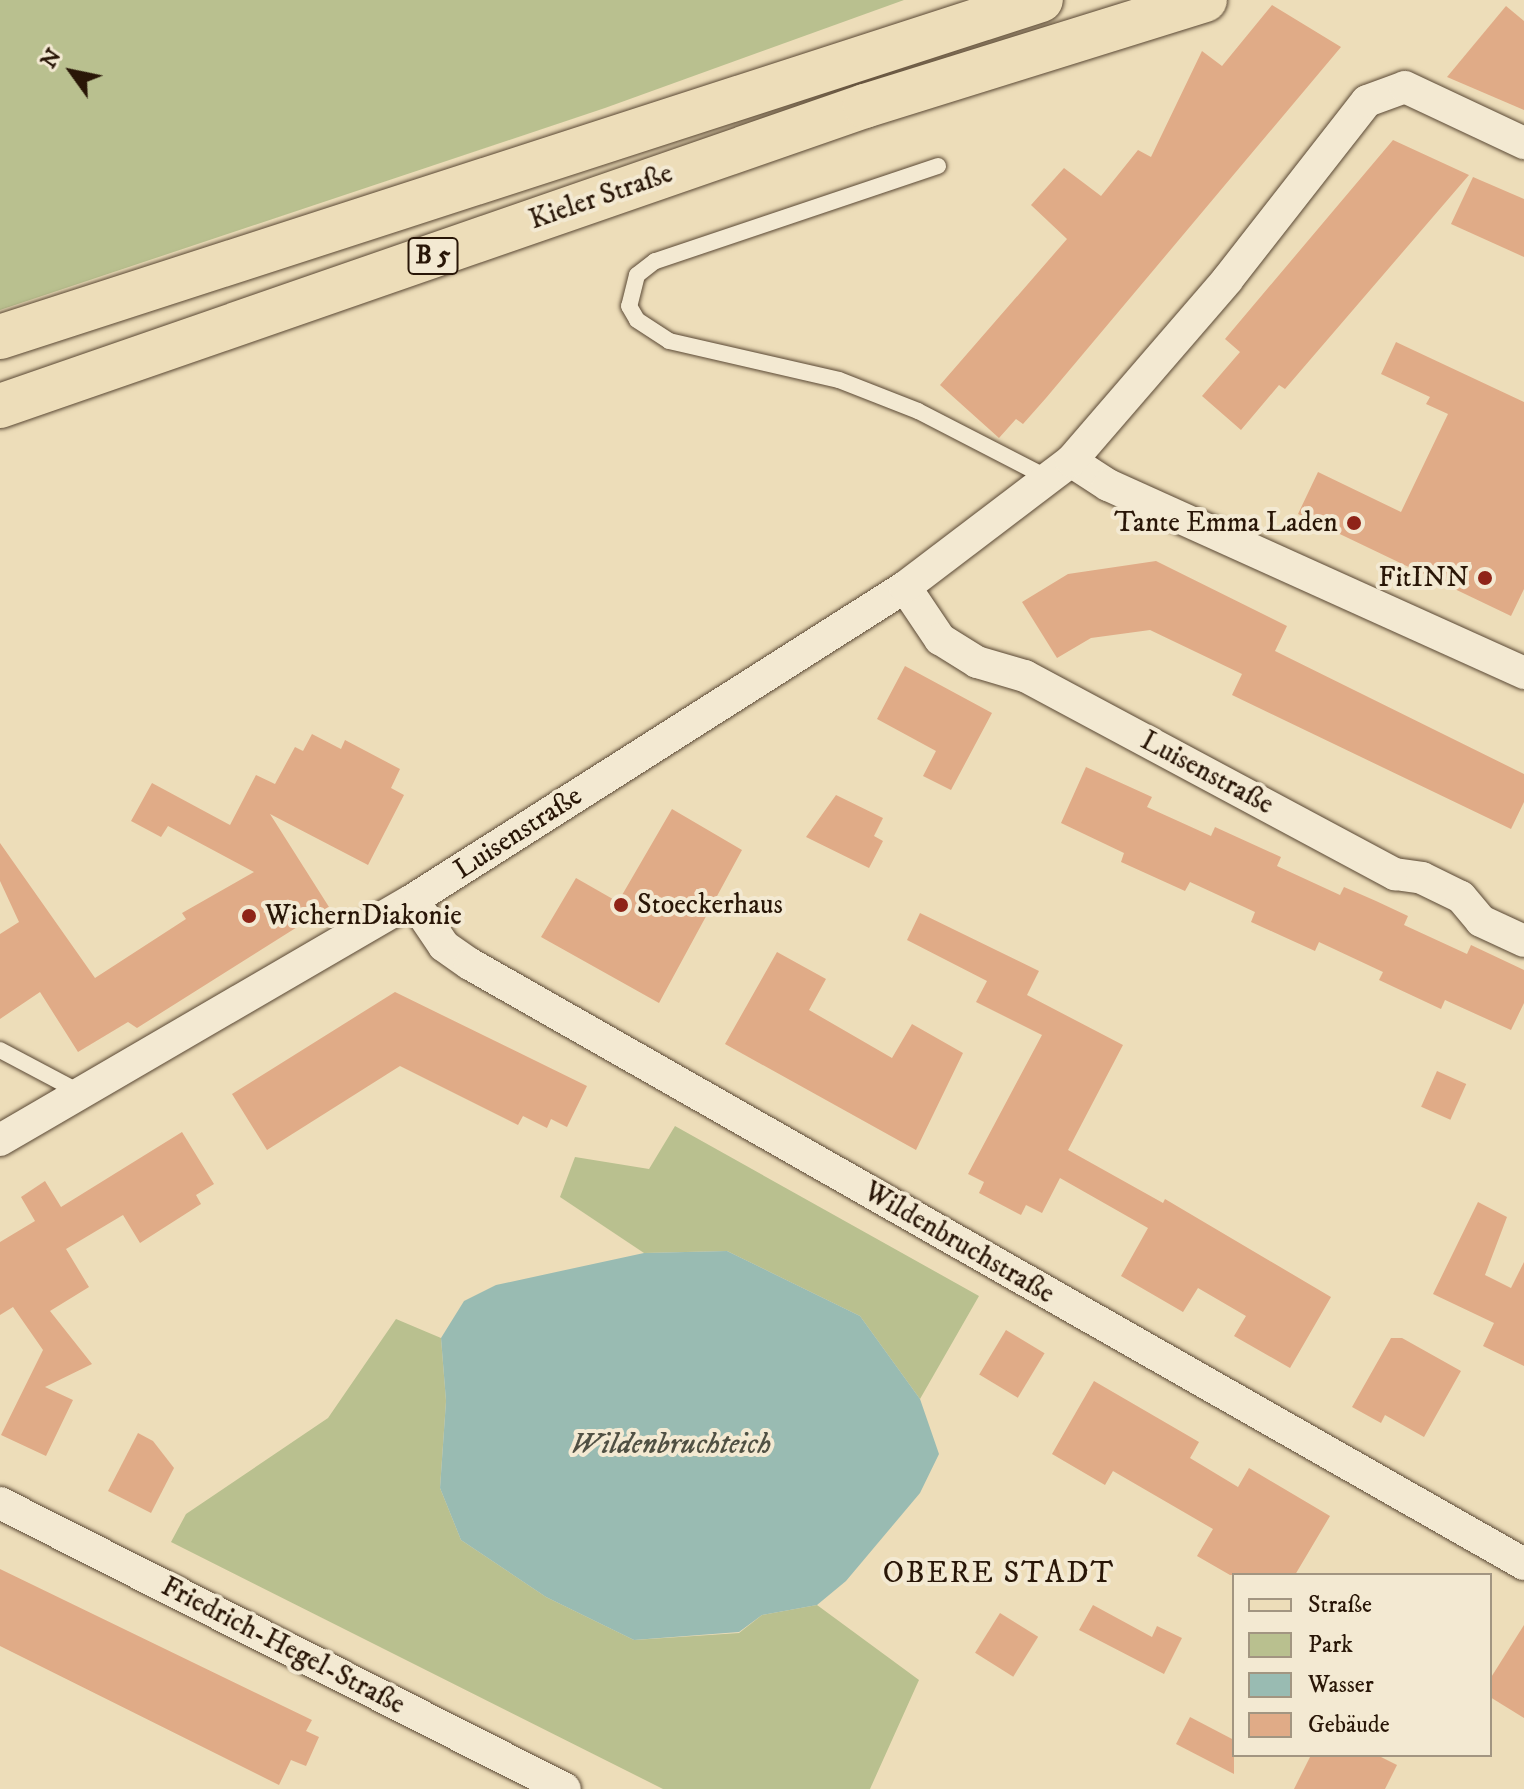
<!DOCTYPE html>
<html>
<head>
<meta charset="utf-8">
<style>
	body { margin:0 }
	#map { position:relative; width:1524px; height:1789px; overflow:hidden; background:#edddb9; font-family:"IM FELL DW Pica",serif }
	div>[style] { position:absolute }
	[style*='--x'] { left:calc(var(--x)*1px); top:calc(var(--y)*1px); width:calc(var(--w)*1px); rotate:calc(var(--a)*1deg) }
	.green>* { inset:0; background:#b9c08f }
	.water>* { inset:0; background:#99bbb2 }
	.building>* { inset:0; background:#e0ab87; transform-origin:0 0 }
	.roads { filter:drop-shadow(0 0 2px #5a4834) drop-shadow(0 0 2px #5a4834) }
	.service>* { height:16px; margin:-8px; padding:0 8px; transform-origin:8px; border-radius:8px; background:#f3e9d2 }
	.minor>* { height:32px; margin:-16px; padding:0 16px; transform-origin:16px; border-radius:16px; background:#f3e9d2 }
	.primary>* { height:44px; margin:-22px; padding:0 22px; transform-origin:22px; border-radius:22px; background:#edddb9 }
	.dots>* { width:22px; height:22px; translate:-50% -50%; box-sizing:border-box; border:4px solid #f3e9d2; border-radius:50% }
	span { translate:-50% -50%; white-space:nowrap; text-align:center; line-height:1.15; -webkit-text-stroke:8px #f3e9d2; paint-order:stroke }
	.shield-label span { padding:2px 6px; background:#f3e9d2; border:2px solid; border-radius:6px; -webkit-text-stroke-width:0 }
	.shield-label { font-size:26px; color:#291607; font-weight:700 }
	.street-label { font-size:28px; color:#291607 }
	.poi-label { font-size:28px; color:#291607 }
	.right { translate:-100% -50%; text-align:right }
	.left { translate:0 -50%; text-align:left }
	.water-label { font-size:30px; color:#505043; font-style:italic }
	.neighbourhood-label { font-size:30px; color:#291607; letter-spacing:2px }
	.legend { position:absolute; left:1232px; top:1573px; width:260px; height:184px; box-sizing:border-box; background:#f3e9d2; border:2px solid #a29581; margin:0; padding:10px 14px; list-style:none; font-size:24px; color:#291607 }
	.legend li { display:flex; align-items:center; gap:16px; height:40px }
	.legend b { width:40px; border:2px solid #a29581 }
	.north { position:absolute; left:32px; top:32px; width:80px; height:80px; -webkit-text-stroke:6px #f3e9d2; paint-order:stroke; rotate:303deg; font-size:22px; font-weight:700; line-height:32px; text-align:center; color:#291607 }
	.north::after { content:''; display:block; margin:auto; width:28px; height:36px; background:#291607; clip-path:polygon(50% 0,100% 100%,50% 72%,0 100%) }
</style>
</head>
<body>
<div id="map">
	<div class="green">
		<div style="clip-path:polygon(0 0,904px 0,605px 108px,0 310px)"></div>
		<div style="clip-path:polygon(675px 1126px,979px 1296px,920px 1399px,860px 1316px,727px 1251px,644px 1253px,560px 1197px,575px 1157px,649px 1169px)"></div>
		<div style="clip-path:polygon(396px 1319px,441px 1338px,446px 1401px,440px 1488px,461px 1540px,546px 1597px,634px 1640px,739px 1633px,762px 1615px,817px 1605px,919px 1680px,870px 1789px,663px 1789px,171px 1542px,186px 1514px,328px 1418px)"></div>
	</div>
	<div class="water">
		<div style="clip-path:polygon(727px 1251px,860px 1316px,920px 1399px,939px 1454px,920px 1493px,846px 1581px,817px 1605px,762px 1615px,739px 1632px,634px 1640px,546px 1597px,461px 1540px,440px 1488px,446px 1401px,441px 1338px,464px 1301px,496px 1285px,644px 1253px)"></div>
	</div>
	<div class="building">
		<div style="clip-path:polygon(1272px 5px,1341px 47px,1046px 398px,1023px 424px,1016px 419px,999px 438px,940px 385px,1067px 239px,1031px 205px,1064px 168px,1101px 196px,1138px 150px,1151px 157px,1202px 51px,1222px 66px)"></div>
		<div style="clip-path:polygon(1506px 6px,1524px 21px,1524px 110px,1447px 77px)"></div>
		<div style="clip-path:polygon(1393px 140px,1469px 175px,1285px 389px,1279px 385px,1241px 430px,1202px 396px,1240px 352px,1225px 339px)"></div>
		<div style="clip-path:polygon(1473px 177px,1524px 199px,1524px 257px,1451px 224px)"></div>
		<div style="clip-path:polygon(1396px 342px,1524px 402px,1524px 589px,1511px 616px,1298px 514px,1318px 472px,1401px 512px,1448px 414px,1426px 404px,1430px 397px,1381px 374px)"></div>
		<div style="clip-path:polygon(1156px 561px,1287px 626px,1275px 651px,1524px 774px,1524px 802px,1511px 829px,1232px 695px,1242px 674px,1150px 630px,1091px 638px,1057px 658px,1022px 602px,1068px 574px)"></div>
		<div style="clip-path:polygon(905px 666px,992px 713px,951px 790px,923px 776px,936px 751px,877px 719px)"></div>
		<div style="clip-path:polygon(312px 734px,341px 749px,345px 740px,400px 769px,391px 788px,404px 795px,368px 865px,270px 814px,329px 907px,137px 1028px,128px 1022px,78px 1052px,40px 992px,0 1019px,0 934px,19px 922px,0 881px,0 843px,95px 978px,186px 919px,182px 913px,254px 872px,168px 826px,161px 837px,131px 821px,152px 783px,230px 825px,256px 775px,275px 784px,295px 747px,303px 751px)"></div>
		<div style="clip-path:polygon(1086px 767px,1152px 797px,1147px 807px,1178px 821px,1211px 836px,1215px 827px,1281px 857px,1277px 866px,1340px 895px,1344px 887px,1376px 901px,1408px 916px,1404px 925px,1467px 954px,1471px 945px,1524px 970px,1524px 1003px,1511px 1030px,1445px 1000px,1441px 1009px,1379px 980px,1383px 972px,1319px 942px,1315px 951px,1282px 936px,1251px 922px,1255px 912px,1190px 882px,1185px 891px,1121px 862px,1124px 853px,1061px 823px)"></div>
		<div style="clip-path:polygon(836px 795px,883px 818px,874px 836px,883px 841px,869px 868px,806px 837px)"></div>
		<div style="clip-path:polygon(672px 809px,742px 850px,659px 1003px,541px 937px,576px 878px,618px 902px)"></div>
		<div style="clip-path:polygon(920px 913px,1039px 971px,1027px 995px,1123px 1045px,1068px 1150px,1163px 1203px,1165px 1199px,1331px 1297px,1290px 1368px,1234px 1336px,1246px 1316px,1198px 1288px,1183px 1312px,1121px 1276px,1148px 1228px,1060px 1178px,1042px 1213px,1026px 1205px,1021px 1215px,979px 1193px,984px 1182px,968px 1174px,1042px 1035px,976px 1002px,987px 981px,907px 940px)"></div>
		<div style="clip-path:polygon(777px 952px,826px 979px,809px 1010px,892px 1058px,912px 1024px,963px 1053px,916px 1150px,725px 1044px)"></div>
		<div style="clip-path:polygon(395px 992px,587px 1086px,567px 1127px,551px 1119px,547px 1128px,523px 1116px,518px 1125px,400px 1066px,267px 1150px,232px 1094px)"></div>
		<div style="left:1437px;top:1071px;width:32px;height:39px;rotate:24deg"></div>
		<div style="clip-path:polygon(182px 1132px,214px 1184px,196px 1195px,201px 1204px,140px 1243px,123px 1215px,66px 1249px,89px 1287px,50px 1311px,92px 1364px,45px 1387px,73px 1400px,46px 1456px,1px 1435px,43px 1350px,13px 1307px,0 1315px,0 1242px,35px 1221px,21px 1197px,45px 1181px,61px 1207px)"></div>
		<div style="clip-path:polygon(1478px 1202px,1507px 1217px,1485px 1275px,1511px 1288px,1524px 1262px,1524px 1366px,1483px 1346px,1494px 1323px,1433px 1294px)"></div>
		<div style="left:1006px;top:1330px;width:45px;height:52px;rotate:31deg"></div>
		<div style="clip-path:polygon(1391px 1338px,1402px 1338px,1461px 1371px,1424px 1437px,1385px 1415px,1381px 1423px,1352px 1407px)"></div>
		<div style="clip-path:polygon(1094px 1381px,1199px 1442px,1190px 1458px,1238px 1487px,1249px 1468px,1330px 1516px,1295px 1575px,1230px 1575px,1197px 1556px,1213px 1529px,1113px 1471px,1105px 1485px,1052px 1454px)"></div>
		<div style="clip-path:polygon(138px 1433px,153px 1441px,174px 1468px,151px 1513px,108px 1491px)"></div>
		<div style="clip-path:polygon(0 1569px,312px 1720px,306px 1731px,319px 1737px,306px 1766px,291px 1760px,279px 1785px,0 1646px)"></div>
		<div style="clip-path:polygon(1093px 1605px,1152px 1637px,1157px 1626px,1182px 1638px,1164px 1674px,1079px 1630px)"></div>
		<div style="left:1000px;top:1613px;width:45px;height:47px;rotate:32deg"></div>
		<div style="clip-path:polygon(1524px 1625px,1524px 1718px,1490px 1697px,1490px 1679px)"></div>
		<div style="clip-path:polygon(1190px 1717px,1234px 1740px,1234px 1774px,1176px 1744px)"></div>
		<div style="clip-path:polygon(1311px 1755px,1377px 1755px,1397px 1765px,1385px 1789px,1294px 1789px)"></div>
	</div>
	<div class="roads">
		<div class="service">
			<div style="--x:938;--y:166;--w:299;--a:161.4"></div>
			<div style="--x:655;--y:261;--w:23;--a:142"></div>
			<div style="--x:637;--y:275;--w:32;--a:104"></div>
			<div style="--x:629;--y:306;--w:16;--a:60"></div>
			<div style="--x:637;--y:320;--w:38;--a:33"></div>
			<div style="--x:669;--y:341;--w:174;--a:12.9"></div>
			<div style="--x:839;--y:380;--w:85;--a:21.4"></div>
			<div style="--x:918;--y:411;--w:146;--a:27.3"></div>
			<div style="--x:0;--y:1050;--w:94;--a:27.9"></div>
		</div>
		<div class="minor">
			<div style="--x:1071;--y:461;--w:44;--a:33"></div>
			<div style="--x:1108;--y:485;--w:457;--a:24.3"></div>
			<div style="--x:905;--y:587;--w:63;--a:56.1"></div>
			<div style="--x:940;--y:639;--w:44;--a:31.9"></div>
			<div style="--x:977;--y:662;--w:50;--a:16.3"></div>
			<div style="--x:1025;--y:676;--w:420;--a:28.2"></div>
			<div style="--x:1395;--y:874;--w:27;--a:8"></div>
			<div style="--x:1422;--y:878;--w:43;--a:26"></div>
			<div style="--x:1461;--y:897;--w:31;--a:50"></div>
			<div style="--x:1481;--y:921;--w:47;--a:24.9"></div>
			<div style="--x:413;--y:900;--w:55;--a:56"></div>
			<div style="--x:444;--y:946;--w:32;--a:35"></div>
			<div style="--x:470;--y:964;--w:1213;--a:29.65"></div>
			<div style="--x:0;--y:1140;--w:475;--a:-30.2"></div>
			<div style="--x:411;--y:901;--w:585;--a:-32.44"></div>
			<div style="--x:905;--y:587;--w:208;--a:-37.2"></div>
			<div style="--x:1071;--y:461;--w:239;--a:-49.2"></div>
			<div style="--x:1227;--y:280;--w:227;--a:-52"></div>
			<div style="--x:1367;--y:101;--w:40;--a:-20.2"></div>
			<div style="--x:1405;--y:87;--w:132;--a:25.2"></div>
			<div style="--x:0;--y:1503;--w:633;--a:26.85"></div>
		</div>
		<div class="primary">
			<div style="--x:0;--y:337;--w:1094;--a:-17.94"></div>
			<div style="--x:0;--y:406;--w:916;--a:-19.13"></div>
			<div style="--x:865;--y:106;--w:356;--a:-17.3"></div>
		</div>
	</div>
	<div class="dots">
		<div style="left:1354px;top:523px;background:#8f2418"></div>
		<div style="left:1485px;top:578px;background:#8f2418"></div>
		<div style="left:621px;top:905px;background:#8f2418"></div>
		<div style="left:249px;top:916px;background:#8f2418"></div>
	</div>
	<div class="shield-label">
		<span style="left:433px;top:256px">B 5</span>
	</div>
	<div class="street-label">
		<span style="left:601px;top:197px;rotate:-19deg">Kieler Straße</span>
		<span style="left:1207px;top:773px;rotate:28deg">Luisenstraße</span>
		<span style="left:518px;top:833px;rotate:-33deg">Luisenstraße</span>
		<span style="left:959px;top:1243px;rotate:30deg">Wildenbruchstraße</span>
		<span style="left:283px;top:1646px;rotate:27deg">Friedrich-Hegel-Straße</span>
	</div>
	<div class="poi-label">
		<span class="right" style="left:1338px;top:523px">Tante Emma Laden</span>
		<span class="right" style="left:1469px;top:578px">FitINN</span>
		<span class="left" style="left:637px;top:905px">Stoeckerhaus</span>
		<span class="left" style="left:265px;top:916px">WichernDiakonie</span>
	</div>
	<div class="water-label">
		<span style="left:671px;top:1445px">Wildenbruchteich</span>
	</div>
	<div class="neighbourhood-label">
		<span style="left:999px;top:1574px">OBERE STADT</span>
	</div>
	<ul class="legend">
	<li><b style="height:10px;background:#edddb9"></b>Straße</li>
	<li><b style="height:22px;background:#b9c08f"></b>Park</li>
	<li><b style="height:22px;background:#99bbb2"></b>Wasser</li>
	<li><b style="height:22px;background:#e0ab87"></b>Gebäude</li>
	</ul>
	<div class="north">N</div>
</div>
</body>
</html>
